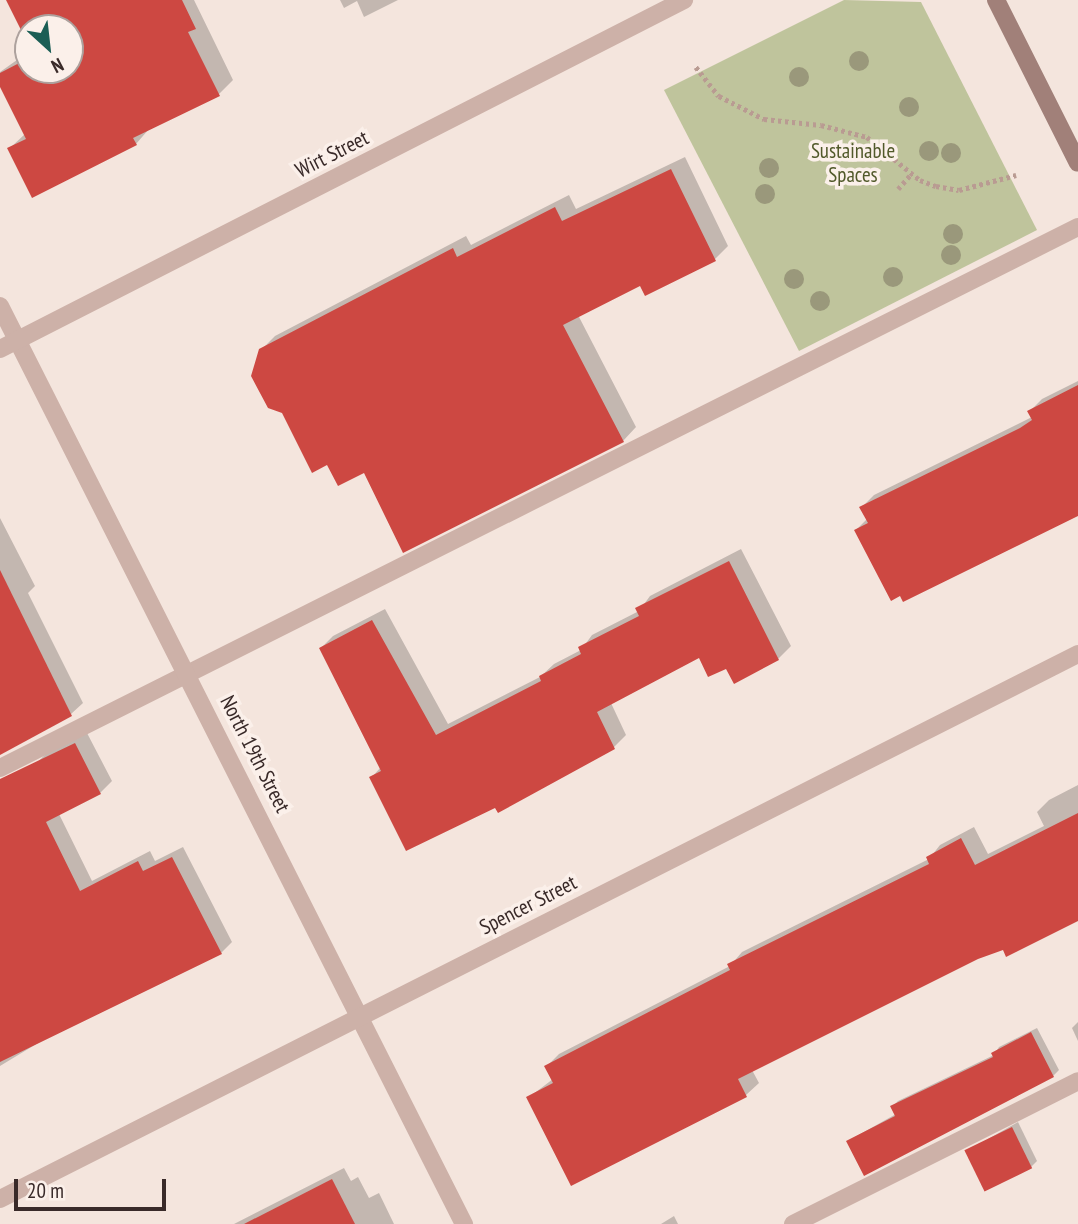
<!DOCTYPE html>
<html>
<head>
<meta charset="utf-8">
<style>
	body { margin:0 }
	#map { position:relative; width:1078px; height:1224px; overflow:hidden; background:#f4e5dd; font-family:"PT Sans Narrow",sans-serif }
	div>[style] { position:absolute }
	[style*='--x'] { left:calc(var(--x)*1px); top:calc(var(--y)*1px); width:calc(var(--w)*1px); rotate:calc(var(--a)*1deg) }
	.green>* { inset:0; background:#bfc49c }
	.shadow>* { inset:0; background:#0003 }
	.building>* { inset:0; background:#cd4842; transform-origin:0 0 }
	.path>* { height:4.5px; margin-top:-2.25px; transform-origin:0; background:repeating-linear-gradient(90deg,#b99b92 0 3.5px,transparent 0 7px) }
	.lane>* { height:18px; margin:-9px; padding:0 9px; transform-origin:9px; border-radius:9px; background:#cdb1a8 }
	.street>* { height:18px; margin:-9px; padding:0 9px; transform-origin:9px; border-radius:9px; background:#cdb1a8 }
	.secondary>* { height:18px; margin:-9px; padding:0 9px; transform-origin:9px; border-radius:9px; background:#a18079 }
	.trees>* { width:20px; height:20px; margin:-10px; border-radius:50%; background:#9a987b }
	span { translate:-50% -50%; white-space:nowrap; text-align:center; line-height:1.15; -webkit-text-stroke:7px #fbf0ea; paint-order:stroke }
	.park-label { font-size:21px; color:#51592a }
	.street-label { font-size:21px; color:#392a29 }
	.north { position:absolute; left:14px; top:14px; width:70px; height:70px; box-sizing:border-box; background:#fbf0ea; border:2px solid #ada19d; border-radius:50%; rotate:153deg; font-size:19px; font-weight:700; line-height:28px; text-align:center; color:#392a29 }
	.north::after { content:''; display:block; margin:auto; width:24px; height:32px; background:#1b5e55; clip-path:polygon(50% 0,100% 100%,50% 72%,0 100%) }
	.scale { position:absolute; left:14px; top:1179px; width:152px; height:32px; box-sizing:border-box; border:4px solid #392a29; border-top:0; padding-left:9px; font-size:21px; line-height:24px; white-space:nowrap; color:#392a29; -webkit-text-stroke:5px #fbf0ea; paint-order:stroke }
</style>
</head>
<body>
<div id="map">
	<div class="green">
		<div style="clip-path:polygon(844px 0,921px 2px,1037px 230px,799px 351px,664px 90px)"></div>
	</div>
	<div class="shadow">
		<div style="clip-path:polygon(8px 0,194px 0,233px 80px,219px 94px,149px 129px,136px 144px,9px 149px,25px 134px,0 83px,0 72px,24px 55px,28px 46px,28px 70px,70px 70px,70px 28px,28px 28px,28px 40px)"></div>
		<div style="clip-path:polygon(340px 0,398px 0,364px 17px,357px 1px,344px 8px)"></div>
		<div style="clip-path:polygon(685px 157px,728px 246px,715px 259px,640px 284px,578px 315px,636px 427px,623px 441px,364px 470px,261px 350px,275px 336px,466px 236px,471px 245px,569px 195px,576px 209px)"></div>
		<div style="clip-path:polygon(1078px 381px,1078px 514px,856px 530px,867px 519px,862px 507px,874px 495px,1032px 417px,1029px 412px,1042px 399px)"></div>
		<div style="clip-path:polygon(0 518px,35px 586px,28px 593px,83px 703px,71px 714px,0 697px)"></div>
		<div style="clip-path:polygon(741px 549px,791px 646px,778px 659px,734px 681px,727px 666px,699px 656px,611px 703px,626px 735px,614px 747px,496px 805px,372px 777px,381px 767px,321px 648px,333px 636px,385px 609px,448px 724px,540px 677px,554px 664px,581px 650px,592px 635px,639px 611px,650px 596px)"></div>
		<div style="clip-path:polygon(87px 733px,112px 781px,100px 793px,59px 814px,92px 881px,150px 851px,155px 861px,183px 847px,232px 942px,221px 953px,43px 1040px,0 1066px,0 798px,47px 753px)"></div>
		<div style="clip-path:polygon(1078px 785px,1078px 920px,977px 958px,752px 1070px,759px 1083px,746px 1095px,572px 1184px,528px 1098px,553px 1079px,546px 1067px,559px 1054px,730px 966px,742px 952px,929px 859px,940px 845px,974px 827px,988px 854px,1044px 826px,1037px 812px,1049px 800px)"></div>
		<div style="clip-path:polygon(1078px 1022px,1078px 1041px,1072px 1028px)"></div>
		<div style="clip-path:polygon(1037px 1028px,1059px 1070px,1053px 1076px,848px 1141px,896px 1114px,892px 1107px,898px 1101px,994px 1055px,999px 1047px)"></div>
		<div style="clip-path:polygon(1018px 1122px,1037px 1161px,1031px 1167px,967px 1151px)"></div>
		<div style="clip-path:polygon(344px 1168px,351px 1181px,358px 1177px,369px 1198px,379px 1193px,394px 1224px,234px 1224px)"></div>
		<div style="clip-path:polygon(674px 1216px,678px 1224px,661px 1224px)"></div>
	</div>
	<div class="building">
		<div style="clip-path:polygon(6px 0,182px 0,196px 29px,188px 32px,220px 96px,133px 138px,137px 145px,32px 198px,7px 148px,26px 139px,0 87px,0 73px,25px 60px,20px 51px,28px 47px,28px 70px,70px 70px,70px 28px,28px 28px,28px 44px)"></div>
		<div style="clip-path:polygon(671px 169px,716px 261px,645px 296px,640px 286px,563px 325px,624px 442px,403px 553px,364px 473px,338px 486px,327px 465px,312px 473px,282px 413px,268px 408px,251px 376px,259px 349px,453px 248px,457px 257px,555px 207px,562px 221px)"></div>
		<div style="clip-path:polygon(1078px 385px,1078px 516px,903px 602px,900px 596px,891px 601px,854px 530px,868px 523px,859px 507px,1020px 428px,1032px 420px,1027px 411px)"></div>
		<div style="clip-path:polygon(729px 561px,779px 660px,734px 684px,726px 669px,708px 677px,699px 658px,597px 712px,615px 749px,498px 813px,495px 808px,406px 851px,369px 777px,381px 771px,319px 648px,372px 620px,436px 735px,541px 681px,539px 676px,581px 654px,578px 647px,639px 616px,635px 608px)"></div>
		<div style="clip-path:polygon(0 570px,72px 716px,0 755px)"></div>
		<div style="clip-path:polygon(75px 743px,101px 794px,46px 822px,80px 891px,138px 861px,143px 871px,172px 857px,222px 954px,0 1062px,0 779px)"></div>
		<div style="clip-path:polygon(1078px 813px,1078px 921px,1006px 957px,1003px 950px,978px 959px,738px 1079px,747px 1097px,571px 1186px,526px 1097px,553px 1083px,544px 1066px,730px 970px,727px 964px,929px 864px,926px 857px,961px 838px,975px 865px)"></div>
		<div style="clip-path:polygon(1031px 1032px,1054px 1077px,864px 1176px,846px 1141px,895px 1116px,890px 1106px,993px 1057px,991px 1053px)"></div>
		<div style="left:1012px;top:1127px;width:46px;height:53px;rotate:64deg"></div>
		<div style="clip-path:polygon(332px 1179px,355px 1224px,244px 1224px)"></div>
	</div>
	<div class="path">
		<div style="--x:696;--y:67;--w:37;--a:52"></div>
		<div style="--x:719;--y:96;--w:51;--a:27.1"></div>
		<div style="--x:764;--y:119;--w:57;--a:6"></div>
		<div style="--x:821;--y:125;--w:48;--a:14.6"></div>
		<div style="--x:867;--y:137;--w:68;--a:39.1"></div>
		<div style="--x:920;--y:180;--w:17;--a:21"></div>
		<div style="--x:936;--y:186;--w:23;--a:10"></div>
		<div style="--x:959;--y:190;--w:59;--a:-14.7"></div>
		<div style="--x:898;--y:189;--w:21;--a:-49"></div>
	</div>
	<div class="lane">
		<div style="--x:0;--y:768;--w:1206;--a:-26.65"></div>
		<div style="--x:793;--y:1224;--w:319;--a:-26.6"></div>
	</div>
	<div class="street">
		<div style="--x:0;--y:306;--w:1029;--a:63.19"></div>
		<div style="--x:0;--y:349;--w:768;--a:-27.03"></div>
		<div style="--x:0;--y:1199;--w:1208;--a:-26.82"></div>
	</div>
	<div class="secondary">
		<div style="--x:996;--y:0;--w:182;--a:63.3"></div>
	</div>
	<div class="trees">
		<div style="left:859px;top:61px"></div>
		<div style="left:799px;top:77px"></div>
		<div style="left:909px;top:107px"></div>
		<div style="left:929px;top:151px"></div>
		<div style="left:951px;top:153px"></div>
		<div style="left:769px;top:168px"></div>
		<div style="left:765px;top:194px"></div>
		<div style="left:953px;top:234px"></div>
		<div style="left:951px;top:255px"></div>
		<div style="left:893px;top:277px"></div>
		<div style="left:794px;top:279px"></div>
		<div style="left:820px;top:301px"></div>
	</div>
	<div class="park-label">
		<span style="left:853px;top:163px">Sustainable<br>Spaces</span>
	</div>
	<div class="street-label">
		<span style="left:332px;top:154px;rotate:-27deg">Wirt Street</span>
		<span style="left:255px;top:754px;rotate:63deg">North 19th Street</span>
		<span style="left:528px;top:905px;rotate:-27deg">Spencer Street</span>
	</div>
	<div class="north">N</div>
	<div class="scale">20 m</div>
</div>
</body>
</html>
